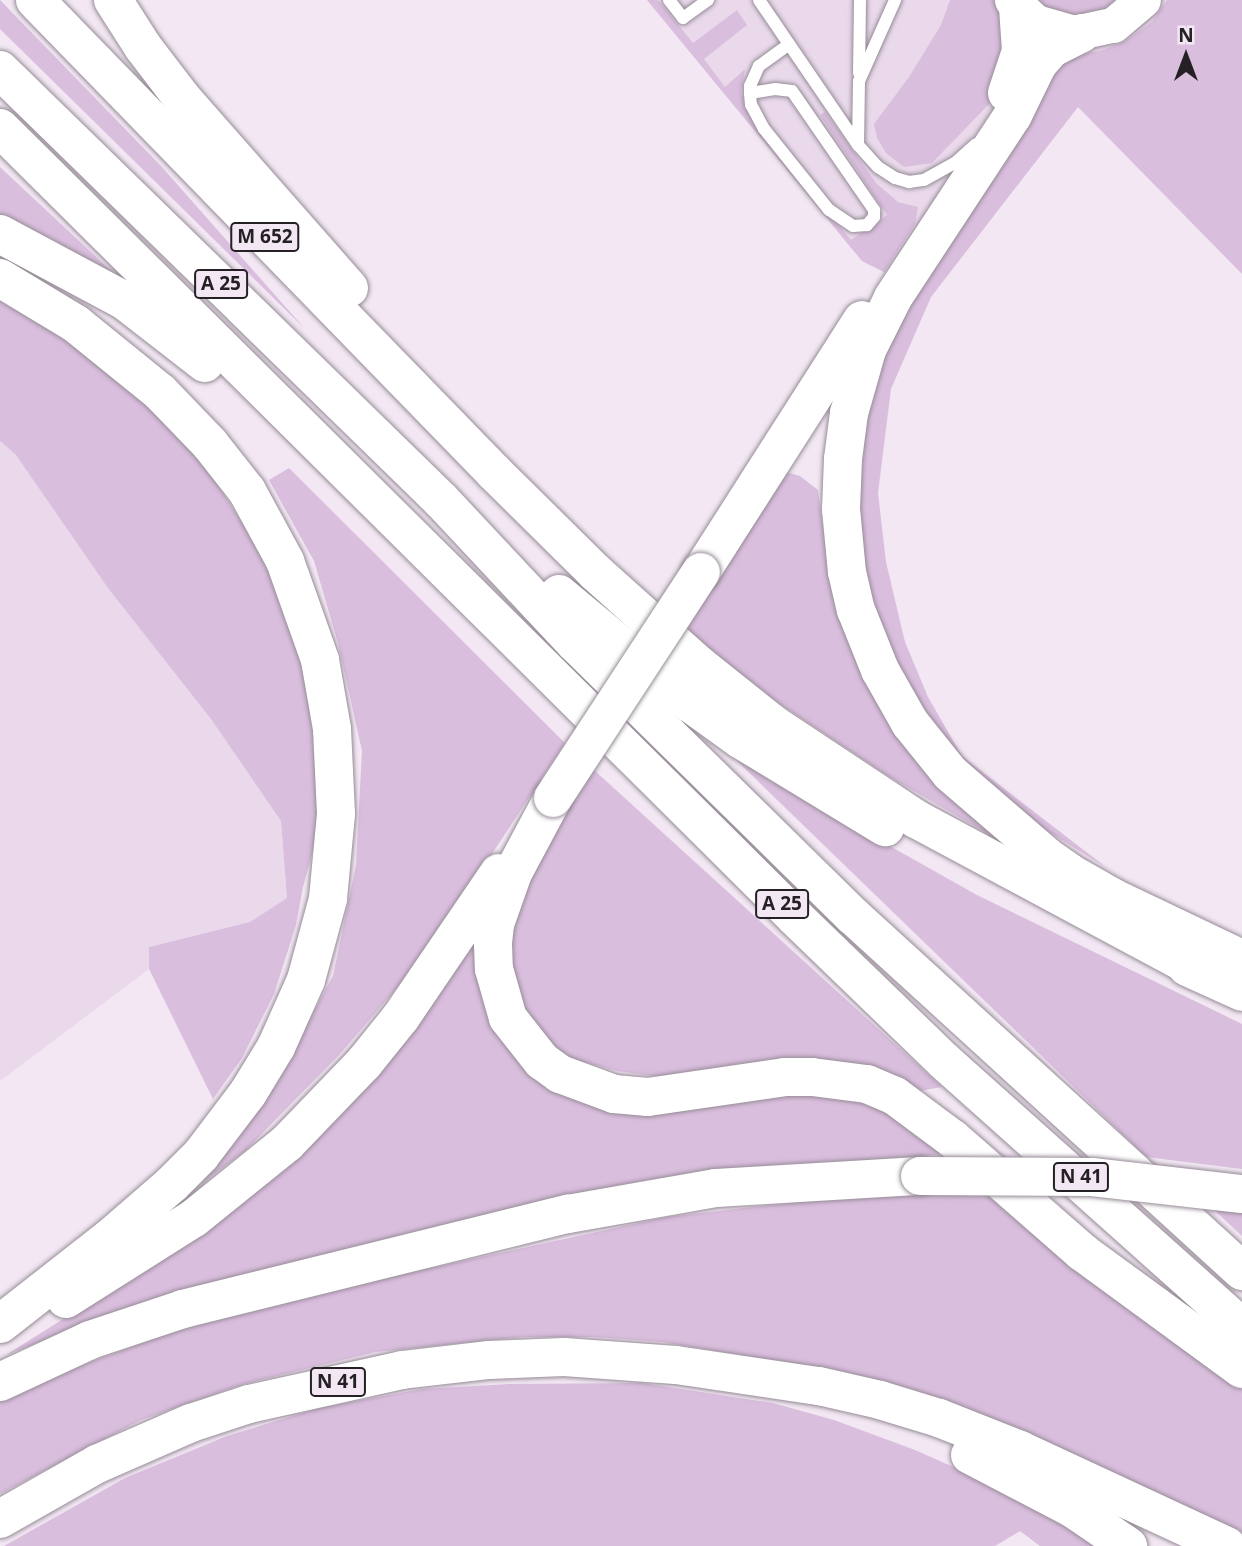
<!DOCTYPE html>
<html>
<head>
<meta charset="utf-8">
<style>
	body { margin:0 }
	#map { position:relative; width:1242px; height:1546px; overflow:hidden; background:#f2e7f3; font-family:"Open Sans",sans-serif }
	div>[style] { position:absolute }
	[style*='--x'] { left:calc(var(--x)*1px); top:calc(var(--y)*1px); width:calc(var(--w)*1px); rotate:calc(var(--a)*1deg) }
	.built>* { inset:0; background:#e9d9eb }
	.green>* { inset:0; background:#dabede }
	.roads { filter:drop-shadow(0 0 2px #968c97) drop-shadow(0 0 2px #968c97) }
	.lane>* { height:12px; margin:-6px; padding:0 6px; transform-origin:6px; border-radius:6px; background:#fff }
	.secondary>* { height:35px; margin:-17.5px; padding:0 17.5px; transform-origin:17.5px; border-radius:17.5px; background:#fff }
	.highway>* { height:38px; margin:-19px; padding:0 19px; transform-origin:19px; border-radius:19px; background:#fff }
	.bridges { filter:drop-shadow(0 0 2px #968c97) drop-shadow(0 0 2px #968c97) }
	.highway-bridge>* { height:38px; margin:-19px; padding:0 19px; transform-origin:19px; border-radius:19px; background:#fff }
	span { translate:-50% -50%; white-space:nowrap; text-align:center; line-height:1.15; -webkit-text-stroke:7px #f2e7f3; paint-order:stroke }
	.shield-label span { padding:2px 5px; background:#f2e7f3; border:2px solid; border-radius:5px; -webkit-text-stroke-width:0 }
	.shield-label { font-size:19px; color:#242024; font-weight:700 }
	.north { position:absolute; left:1151px; top:21px; width:70px; height:70px; -webkit-text-stroke:5px #f2e7f3; paint-order:stroke; rotate:0deg; font-size:19px; font-weight:700; line-height:28px; text-align:center; color:#242024 }
	.north::after { content:''; display:block; margin:auto; width:24px; height:32px; background:#242024; clip-path:polygon(50% 0,100% 100%,50% 72%,0 100%) }
</style>
</head>
<body>
<div id="map">
	<div class="built">
		<div style="clip-path:polygon(647px 0,1186px 0,1078px 106px,931px 297px,862px 261px)"></div>
		<div style="clip-path:polygon(0 441px,16px 455px,211px 719px,281px 821px,287px 898px,250px 922px,149px 947px,149px 969px,0 1081px)"></div>
	</div>
	<div class="green">
		<div style="clip-path:polygon(0 0,161px 166px,305px 329px,0 29px)"></div>
		<div style="clip-path:polygon(647px 0,658px 0,693px 43px,737px 10px,747px 25px,704px 59px,725px 87px,745px 69px,741px 93px,758px 129px,851px 240px,887px 215px,820px 115px,825px 112px,876px 183px,898px 202px,918px 207px,915px 224px,884px 272px,862px 261px)"></div>
		<div style="clip-path:polygon(950px 0,993px 0,1003px 15px,1002px 85px,990px 103px,932px 163px,904px 167px,886px 153px,877px 138px,874px 124px,909px 77px,941px 25px)"></div>
		<div style="clip-path:polygon(1032px 0,1126px 0,1117px 8px,1065px 18px)"></div>
		<div style="clip-path:polygon(1167px 0,1242px 0,1242px 274px,1078px 107px,931px 297px,891px 389px,878px 493px,886px 562px,905px 642px,928px 697px,962px 756px,1107px 868px,1002px 803px,946px 749px,892px 664px,866px 591px,855px 514px,858px 454px,886px 340px,1063px 56px,1100px 51px,1124px 42px,1152px 22px)"></div>
		<div style="clip-path:polygon(0 167px,122px 281px,0 221px)"></div>
		<div style="clip-path:polygon(0 301px,101px 360px,203px 462px,259px 549px,312px 675px,320px 825px,303px 887px,296px 925px,274px 994px,242px 1058px,213px 1099px,149px 969px,149px 947px,250px 922px,287px 898px,281px 821px,211px 719px,108px 588px,16px 455px,0 441px)"></div>
		<div style="clip-path:polygon(289px 468px,565px 743px,426px 954px,340px 1054px,245px 1151px,202px 1183px,213px 1158px,291px 1053px,333px 976px,356px 865px,362px 751px,338px 643px,314px 561px,269px 480px)"></div>
		<div style="clip-path:polygon(779px 470px,800px 476px,818px 490px,830px 579px,1025px 855px,888px 776px,744px 680px,684px 635px)"></div>
		<div style="clip-path:polygon(735px 759px,977px 895px,1242px 1024px,1242px 1169px,1146px 1157px)"></div>
		<div style="clip-path:polygon(594px 770px,942px 1087px,919px 1091px,683px 1080px,617px 1071px,565px 1057px,524px 1013px,507px 960px,514px 912px,541px 843px)"></div>
		<div style="clip-path:polygon(477px 934px,537px 1077px,868px 1096px,944px 1154px,654px 1179px,578px 1193px,276px 1267px,119px 1311px,6px 1355px,182px 1244px)"></div>
		<div style="clip-path:polygon(995px 1192px,1242px 1384px,1242px 1534px,1169px 1499px,825px 1369px,662px 1342px,594px 1337px,523px 1337px,376px 1352px,244px 1384px,141px 1420px,0 1494px,0 1401px,65px 1371px,162px 1336px,274px 1302px,666px 1217px,850px 1196px)"></div>
		<div style="clip-path:polygon(1211px 1207px,1242px 1210px,1242px 1236px)"></div>
		<div style="clip-path:polygon(642px 1383px,773px 1403px,834px 1420px,915px 1450px,1026px 1499px,1096px 1546px,1040px 1546px,1020px 1531px,995px 1546px,4px 1546px,125px 1478px,227px 1436px,319px 1408px,422px 1389px,510px 1384px)"></div>
	</div>
	<div class="roads">
		<div class="lane">
			<div style="--x:669;--y:0;--w:23;--a:52"></div>
			<div style="--x:683;--y:18;--w:31;--a:-36"></div>
			<div style="--x:759;--y:0;--w:176;--a:55.7"></div>
			<div style="--x:858;--y:145;--w:30;--a:48"></div>
			<div style="--x:878;--y:167;--w:20;--a:33"></div>
			<div style="--x:895;--y:178;--w:15;--a:16"></div>
			<div style="--x:909;--y:182;--w:15;--a:-8"></div>
			<div style="--x:924;--y:180;--w:35;--a:-29"></div>
			<div style="--x:955;--y:163;--w:28;--a:-42"></div>
			<div style="--x:859;--y:73;--w:73;--a:-89.2"></div>
			<div style="--x:750;--y:93;--w:25;--a:-9"></div>
			<div style="--x:775;--y:89;--w:17;--a:7"></div>
			<div style="--x:792;--y:91;--w:145;--a:55.4"></div>
			<div style="--x:874;--y:210;--w:7;--a:90"></div>
			<div style="--x:874;--y:217;--w:11;--a:131"></div>
			<div style="--x:867;--y:225;--w:14;--a:176"></div>
			<div style="--x:853;--y:226;--w:29;--a:-146"></div>
			<div style="--x:829;--y:210;--w:104;--a:-128.7"></div>
			<div style="--x:764;--y:129;--w:27;--a:-118"></div>
			<div style="--x:751;--y:105;--w:12;--a:-95"></div>
			<div style="--x:750;--y:93;--w:7;--a:-90"></div>
			<div style="--x:750;--y:86;--w:22;--a:-66"></div>
			<div style="--x:759;--y:66;--w:36;--a:-36"></div>
			<div style="--x:858;--y:145;--w:64;--a:-89.1"></div>
			<div style="--x:859;--y:81;--w:89;--a:-66"></div>
		</div>
		<div class="secondary">
			<div style="--x:1012;--y:0;--w:33;--a:43"></div>
			<div style="--x:1036;--y:22;--w:40;--a:16"></div>
			<div style="--x:1074;--y:33;--w:40;--a:-12"></div>
			<div style="--x:1113;--y:25;--w:39;--a:-40"></div>
		</div>
		<div class="highway">
			<div style="--x:35;--y:0;--w:660;--a:45.8"></div>
			<div style="--x:495;--y:473;--w:141;--a:44.7"></div>
			<div style="--x:595;--y:572;--w:140;--a:41.8"></div>
			<div style="--x:699;--y:665;--w:95;--a:38.6"></div>
			<div style="--x:773;--y:724;--w:172;--a:33.6"></div>
			<div style="--x:916;--y:819;--w:335;--a:28.2"></div>
			<div style="--x:113;--y:0;--w:56;--a:57.4"></div>
			<div style="--x:143;--y:47;--w:64;--a:52.6"></div>
			<div style="--x:182;--y:98;--w:253;--a:48.7"></div>
			<div style="--x:1082;--y:33;--w:35;--a:153"></div>
			<div style="--x:1051;--y:49;--w:20;--a:131"></div>
			<div style="--x:1038;--y:64;--w:57;--a:116.1"></div>
			<div style="--x:1013;--y:115;--w:219;--a:123.3"></div>
			<div style="--x:893;--y:298;--w:58;--a:116.6"></div>
			<div style="--x:867;--y:350;--w:66;--a:105.9"></div>
			<div style="--x:849;--y:413;--w:46;--a:97.4"></div>
			<div style="--x:843;--y:459;--w:50;--a:92.3"></div>
			<div style="--x:841;--y:509;--w:63;--a:84.6"></div>
			<div style="--x:847;--y:572;--w:39;--a:77"></div>
			<div style="--x:856;--y:610;--w:65;--a:68.2"></div>
			<div style="--x:880;--y:670;--w:61;--a:60.5"></div>
			<div style="--x:910;--y:723;--w:64;--a:51.3"></div>
			<div style="--x:950;--y:773;--w:127;--a:40.8"></div>
			<div style="--x:1046;--y:856;--w:29;--a:35"></div>
			<div style="--x:1070;--y:873;--w:51;--a:29.6"></div>
			<div style="--x:1114;--y:898;--w:142;--a:25.5"></div>
			<div style="--x:0;--y:70;--w:616;--a:44.28"></div>
			<div style="--x:441;--y:500;--w:196;--a:46.9"></div>
			<div style="--x:575;--y:643;--w:390;--a:44.5"></div>
			<div style="--x:853;--y:916;--w:527;--a:42.38"></div>
			<div style="--x:1007;--y:93;--w:44;--a:-71.6"></div>
			<div style="--x:1021;--y:51;--w:44;--a:-93.9"></div>
			<div style="--x:0;--y:128;--w:1120;--a:44.78"></div>
			<div style="--x:795;--y:917;--w:207;--a:44"></div>
			<div style="--x:944;--y:1061;--w:399;--a:41.8"></div>
			<div style="--x:0;--y:234;--w:142;--a:28.2"></div>
			<div style="--x:125;--y:301;--w:101;--a:37.8"></div>
			<div style="--x:0;--y:278;--w:89;--a:31.2"></div>
			<div style="--x:76;--y:324;--w:108;--a:39"></div>
			<div style="--x:160;--y:392;--w:72;--a:46.1"></div>
			<div style="--x:210;--y:444;--w:60;--a:51.8"></div>
			<div style="--x:247;--y:491;--w:80;--a:61.5"></div>
			<div style="--x:285;--y:561;--w:105;--a:70.5"></div>
			<div style="--x:320;--y:660;--w:70;--a:80.1"></div>
			<div style="--x:332;--y:729;--w:85;--a:87.3"></div>
			<div style="--x:336;--y:814;--w:85;--a:95.4"></div>
			<div style="--x:328;--y:899;--w:84;--a:105.2"></div>
			<div style="--x:306;--y:980;--w:73;--a:114.1"></div>
			<div style="--x:276;--y:1047;--w:54;--a:121.3"></div>
			<div style="--x:248;--y:1093;--w:78;--a:127.2"></div>
			<div style="--x:201;--y:1155;--w:41;--a:135"></div>
			<div style="--x:172;--y:1184;--w:81;--a:139"></div>
			<div style="--x:111;--y:1237;--w:141;--a:141.9"></div>
			<div style="--x:701;--y:572;--w:299;--a:-57.4"></div>
			<div style="--x:559;--y:594;--w:170;--a:39.8"></div>
			<div style="--x:690;--y:703;--w:62;--a:35.8"></div>
			<div style="--x:740;--y:739;--w:170;--a:31.3"></div>
			<div style="--x:553;--y:798;--w:85;--a:118.1"></div>
			<div style="--x:513;--y:873;--w:54;--a:109.4"></div>
			<div style="--x:495;--y:924;--w:20;--a:96"></div>
			<div style="--x:493;--y:944;--w:25;--a:88"></div>
			<div style="--x:494;--y:969;--w:51;--a:74.1"></div>
			<div style="--x:508;--y:1018;--w:55;--a:51.7"></div>
			<div style="--x:542;--y:1061;--w:22;--a:36"></div>
			<div style="--x:560;--y:1074;--w:58;--a:20.3"></div>
			<div style="--x:614;--y:1094;--w:34;--a:5"></div>
			<div style="--x:648;--y:1097;--w:138;--a:-8.3"></div>
			<div style="--x:785;--y:1077;--w:27;--a:0"></div>
			<div style="--x:812;--y:1077;--w:55;--a:7.3"></div>
			<div style="--x:867;--y:1084;--w:30;--a:23"></div>
			<div style="--x:895;--y:1096;--w:72;--a:36.6"></div>
			<div style="--x:953;--y:1139;--w:171;--a:41.2"></div>
			<div style="--x:1082;--y:1252;--w:198;--a:36.2"></div>
			<div style="--x:1187;--y:967;--w:60;--a:24.4"></div>
			<div style="--x:66;--y:1299;--w:151;--a:-32.3"></div>
			<div style="--x:194;--y:1218;--w:119;--a:-38.9"></div>
			<div style="--x:287;--y:1143;--w:111;--a:-46.1"></div>
			<div style="--x:364;--y:1063;--w:59;--a:-51.2"></div>
			<div style="--x:401;--y:1017;--w:174;--a:-55.8"></div>
			<div style="--x:0;--y:1382;--w:99;--a:-25"></div>
			<div style="--x:90;--y:1340;--w:98;--a:-18.4"></div>
			<div style="--x:183;--y:1309;--w:397;--a:-13.9"></div>
			<div style="--x:568;--y:1214;--w:150;--a:-10"></div>
			<div style="--x:716;--y:1188;--w:204;--a:-3.4"></div>
			<div style="--x:970;--y:1455;--w:115;--a:27.5"></div>
			<div style="--x:1072;--y:1508;--w:68;--a:34.2"></div>
			<div style="--x:0;--y:1519;--w:112;--a:-29.6"></div>
			<div style="--x:97;--y:1464;--w:103;--a:-23.6"></div>
			<div style="--x:191;--y:1423;--w:61;--a:-18.1"></div>
			<div style="--x:249;--y:1404;--w:157;--a:-12.5"></div>
			<div style="--x:402;--y:1370;--w:88;--a:-6.6"></div>
			<div style="--x:489;--y:1360;--w:75;--a:-2.3"></div>
			<div style="--x:564;--y:1357;--w:112;--a:4.1"></div>
			<div style="--x:676;--y:1365;--w:145;--a:8.4"></div>
			<div style="--x:819;--y:1386;--w:63;--a:12.9"></div>
			<div style="--x:880;--y:1400;--w:62;--a:17"></div>
			<div style="--x:939;--y:1418;--w:87;--a:21.6"></div>
			<div style="--x:1020;--y:1450;--w:228;--a:24.9"></div>
		</div>
	</div>
	<div class="bridges">
		<div class="highway-bridge">
			<div style="--x:553;--y:798;--w:270;--a:-56.8"></div>
			<div style="--x:920;--y:1176;--w:172;--a:0.3"></div>
			<div style="--x:1092;--y:1177;--w:151;--a:6.5"></div>
		</div>
	</div>
	<div class="shield-label">
		<span style="left:265px;top:237px">M 652</span>
		<span style="left:221px;top:284px">A 25</span>
		<span style="left:782px;top:904px">A 25</span>
		<span style="left:1081px;top:1177px">N 41</span>
		<span style="left:338px;top:1382px">N 41</span>
	</div>
	<div class="north">N</div>
</div>
</body>
</html>
